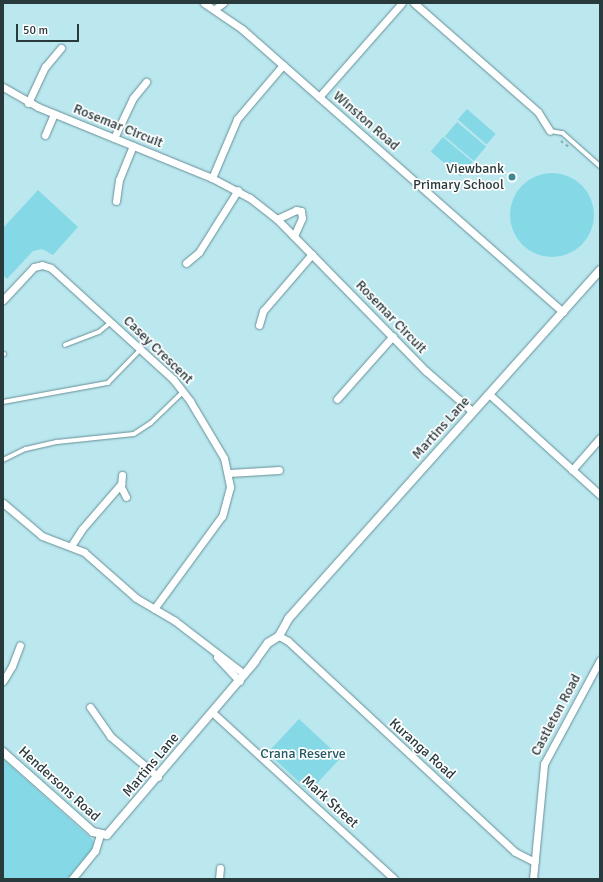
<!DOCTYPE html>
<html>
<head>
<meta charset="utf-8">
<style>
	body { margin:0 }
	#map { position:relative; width:603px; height:882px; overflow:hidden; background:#bbe7ef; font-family:Signika,sans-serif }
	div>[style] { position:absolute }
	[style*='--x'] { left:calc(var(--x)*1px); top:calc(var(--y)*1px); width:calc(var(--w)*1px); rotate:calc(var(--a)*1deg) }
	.green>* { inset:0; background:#85d9e7; transform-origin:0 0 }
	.round { border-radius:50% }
	.path>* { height:1.5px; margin-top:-0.75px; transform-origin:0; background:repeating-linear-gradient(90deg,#87a9b0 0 3px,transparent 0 6px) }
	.roads { filter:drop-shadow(0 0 1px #658f96) drop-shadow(0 0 1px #658f96) }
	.service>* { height:3.5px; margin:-1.75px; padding:0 1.75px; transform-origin:1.75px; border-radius:1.75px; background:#fff }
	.minor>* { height:7px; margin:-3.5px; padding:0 3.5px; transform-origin:3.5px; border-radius:3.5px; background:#fff }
	.tertiary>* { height:8px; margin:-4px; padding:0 4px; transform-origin:4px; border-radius:4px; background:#fff }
	.dots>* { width:11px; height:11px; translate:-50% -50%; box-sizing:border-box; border:2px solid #fff; border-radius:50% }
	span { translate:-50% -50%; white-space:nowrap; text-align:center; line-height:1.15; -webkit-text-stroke:3.5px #fff; paint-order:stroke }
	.street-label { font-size:14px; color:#293a3d }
	.poi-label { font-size:14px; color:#293a3d }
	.right { translate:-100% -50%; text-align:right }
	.park-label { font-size:14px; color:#255b64 }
	.frame { position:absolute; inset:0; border:4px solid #293a3d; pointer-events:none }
	.scale { position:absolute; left:16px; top:24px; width:63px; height:18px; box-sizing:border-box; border:2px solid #293a3d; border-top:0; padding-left:5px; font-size:12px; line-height:14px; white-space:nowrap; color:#293a3d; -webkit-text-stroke:3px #fff; paint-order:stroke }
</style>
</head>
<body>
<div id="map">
	<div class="green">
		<div style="left:467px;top:109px;width:38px;height:14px;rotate:41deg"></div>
		<div style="left:457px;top:122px;width:38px;height:19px;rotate:40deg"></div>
		<div style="left:443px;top:137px;width:39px;height:19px;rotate:40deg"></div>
		<div class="round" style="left:510px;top:173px;width:84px;height:84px"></div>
		<div style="clip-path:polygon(38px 190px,78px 227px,53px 255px,42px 249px,33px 251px,7px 279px,3px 275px,3px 228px)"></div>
		<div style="left:299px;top:719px;width:57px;height:46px;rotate:43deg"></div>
		<div style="clip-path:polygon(3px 759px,93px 840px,94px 843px,91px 851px,67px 879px,3px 879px)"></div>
	</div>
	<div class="path">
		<div style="--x:561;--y:141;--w:10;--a:37"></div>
	</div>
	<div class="roads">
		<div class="service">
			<div style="--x:550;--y:131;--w:13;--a:9"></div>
			<div style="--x:563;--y:133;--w:50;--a:41.7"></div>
			<div style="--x:65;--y:345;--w:36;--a:-21"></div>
			<div style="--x:99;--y:332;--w:14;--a:-39"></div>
			<div style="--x:3;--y:354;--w:1;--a:0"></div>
			<div style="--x:3;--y:402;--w:107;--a:-10.3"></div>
			<div style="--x:108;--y:383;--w:46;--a:-45.9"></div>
			<div style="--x:3;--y:460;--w:25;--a:-26"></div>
			<div style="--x:26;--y:449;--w:32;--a:-13"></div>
			<div style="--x:57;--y:442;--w:77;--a:-5.9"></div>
			<div style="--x:134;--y:434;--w:20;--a:-33"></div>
			<div style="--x:151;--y:423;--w:45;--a:-44.1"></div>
		</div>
		<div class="minor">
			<div style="--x:204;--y:3;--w:46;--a:34.4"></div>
			<div style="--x:242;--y:29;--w:428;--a:41.4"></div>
			<div style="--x:414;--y:3;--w:165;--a:41.3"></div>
			<div style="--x:538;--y:112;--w:22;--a:58"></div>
			<div style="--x:215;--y:9;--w:10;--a:-37"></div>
			<div style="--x:3;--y:87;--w:40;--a:29.7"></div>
			<div style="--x:38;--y:107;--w:188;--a:22.2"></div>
			<div style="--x:212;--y:178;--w:43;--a:27.8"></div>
			<div style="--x:250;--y:198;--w:34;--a:38"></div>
			<div style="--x:277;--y:219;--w:213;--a:45.6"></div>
			<div style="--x:426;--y:371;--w:62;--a:41.1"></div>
			<div style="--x:319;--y:97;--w:125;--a:-48.6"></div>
			<div style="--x:28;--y:103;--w:40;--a:-65"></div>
			<div style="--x:45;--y:67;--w:25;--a:-50"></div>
			<div style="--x:45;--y:135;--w:23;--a:-67"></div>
			<div style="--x:114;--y:138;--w:44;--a:-64.6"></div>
			<div style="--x:133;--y:98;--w:21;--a:-51"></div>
			<div style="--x:212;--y:178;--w:64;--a:-67"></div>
			<div style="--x:237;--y:119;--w:71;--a:-49.6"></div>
			<div style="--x:116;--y:201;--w:21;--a:-82"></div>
			<div style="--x:119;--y:180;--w:37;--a:-68"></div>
			<div style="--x:277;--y:219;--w:21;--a:-25"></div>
			<div style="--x:296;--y:210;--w:5;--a:11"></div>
			<div style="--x:301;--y:211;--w:7;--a:82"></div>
			<div style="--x:302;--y:218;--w:20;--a:114"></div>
			<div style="--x:186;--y:263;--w:17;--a:-40"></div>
			<div style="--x:199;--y:252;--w:73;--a:-57.8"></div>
			<div style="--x:3;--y:300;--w:45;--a:-46.8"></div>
			<div style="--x:34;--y:267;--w:8;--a:-14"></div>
			<div style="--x:42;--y:265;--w:9;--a:18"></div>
			<div style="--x:51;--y:268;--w:165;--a:42.3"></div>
			<div style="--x:173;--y:379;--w:28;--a:52"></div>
			<div style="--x:190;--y:401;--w:66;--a:59.2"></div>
			<div style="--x:224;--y:458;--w:30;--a:78"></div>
			<div style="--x:230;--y:487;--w:30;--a:105"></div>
			<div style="--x:222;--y:516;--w:115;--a:126.2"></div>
			<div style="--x:259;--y:325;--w:15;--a:-74"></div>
			<div style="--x:263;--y:311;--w:75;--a:-49.3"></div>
			<div style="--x:489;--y:394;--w:150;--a:42.3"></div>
			<div style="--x:337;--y:399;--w:84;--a:-48.4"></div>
			<div style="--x:572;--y:470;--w:43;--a:-48.8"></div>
			<div style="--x:229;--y:473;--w:50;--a:-3.4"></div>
			<div style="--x:122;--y:475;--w:12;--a:95"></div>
			<div style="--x:121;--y:487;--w:11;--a:63"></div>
			<div style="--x:3;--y:503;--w:51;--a:40.2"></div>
			<div style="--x:42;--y:536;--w:45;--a:20.9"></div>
			<div style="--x:84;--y:552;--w:69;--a:41.5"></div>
			<div style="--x:136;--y:598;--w:45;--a:30.5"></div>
			<div style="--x:175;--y:621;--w:87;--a:37.5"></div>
			<div style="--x:71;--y:546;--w:20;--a:-57"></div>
			<div style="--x:82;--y:529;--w:60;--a:-49.1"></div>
			<div style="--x:279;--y:636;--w:10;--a:29"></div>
			<div style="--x:288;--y:641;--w:310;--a:42.9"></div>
			<div style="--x:515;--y:852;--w:22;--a:27"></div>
			<div style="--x:217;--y:657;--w:33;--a:47"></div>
			<div style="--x:3;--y:681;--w:17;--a:-59"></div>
			<div style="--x:12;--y:666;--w:22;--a:-69"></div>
			<div style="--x:90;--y:707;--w:35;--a:55"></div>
			<div style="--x:110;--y:736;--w:63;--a:40.5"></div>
			<div style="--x:212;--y:712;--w:247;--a:42.5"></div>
			<div style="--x:72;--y:879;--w:36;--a:-51"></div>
			<div style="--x:95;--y:851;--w:17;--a:-73"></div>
			<div style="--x:219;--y:879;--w:11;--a:-85"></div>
			<div style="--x:533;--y:879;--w:116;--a:-84.5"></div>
			<div style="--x:544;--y:764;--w:118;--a:-61.7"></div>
		</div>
		<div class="tertiary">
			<div style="--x:252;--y:665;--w:27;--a:-54"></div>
			<div style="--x:268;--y:643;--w:13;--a:-32"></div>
			<div style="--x:279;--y:636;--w:21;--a:-61"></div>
			<div style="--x:289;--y:618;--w:467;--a:-48.2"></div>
			<div style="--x:3;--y:752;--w:120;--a:41.6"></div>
			<div style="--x:93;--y:832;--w:14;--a:12"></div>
			<div style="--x:107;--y:835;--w:228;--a:-49.5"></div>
		</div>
	</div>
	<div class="dots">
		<div style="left:512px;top:177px;background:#418792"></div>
	</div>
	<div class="street-label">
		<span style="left:366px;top:121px;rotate:41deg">Winston Road</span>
		<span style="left:118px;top:126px;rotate:22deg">Rosemar Circuit</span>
		<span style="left:391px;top:317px;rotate:46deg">Rosemar Circuit</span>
		<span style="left:158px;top:350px;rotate:44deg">Casey Crescent</span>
		<span style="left:441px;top:428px;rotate:-48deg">Martins Lane</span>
		<span style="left:556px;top:715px;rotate:-62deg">Castleton Road</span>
		<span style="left:422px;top:749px;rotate:42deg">Kuranga Road</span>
		<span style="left:151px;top:765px;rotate:-50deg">Martins Lane</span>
		<span style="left:59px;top:784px;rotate:42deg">Hendersons Road</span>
		<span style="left:330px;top:802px;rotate:42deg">Mark Street</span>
	</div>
	<div class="poi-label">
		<span class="right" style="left:504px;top:177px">Viewbank<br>Primary School</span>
	</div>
	<div class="park-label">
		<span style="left:303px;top:754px">Crana Reserve</span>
	</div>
	<div class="frame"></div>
	<div class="scale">50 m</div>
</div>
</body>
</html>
